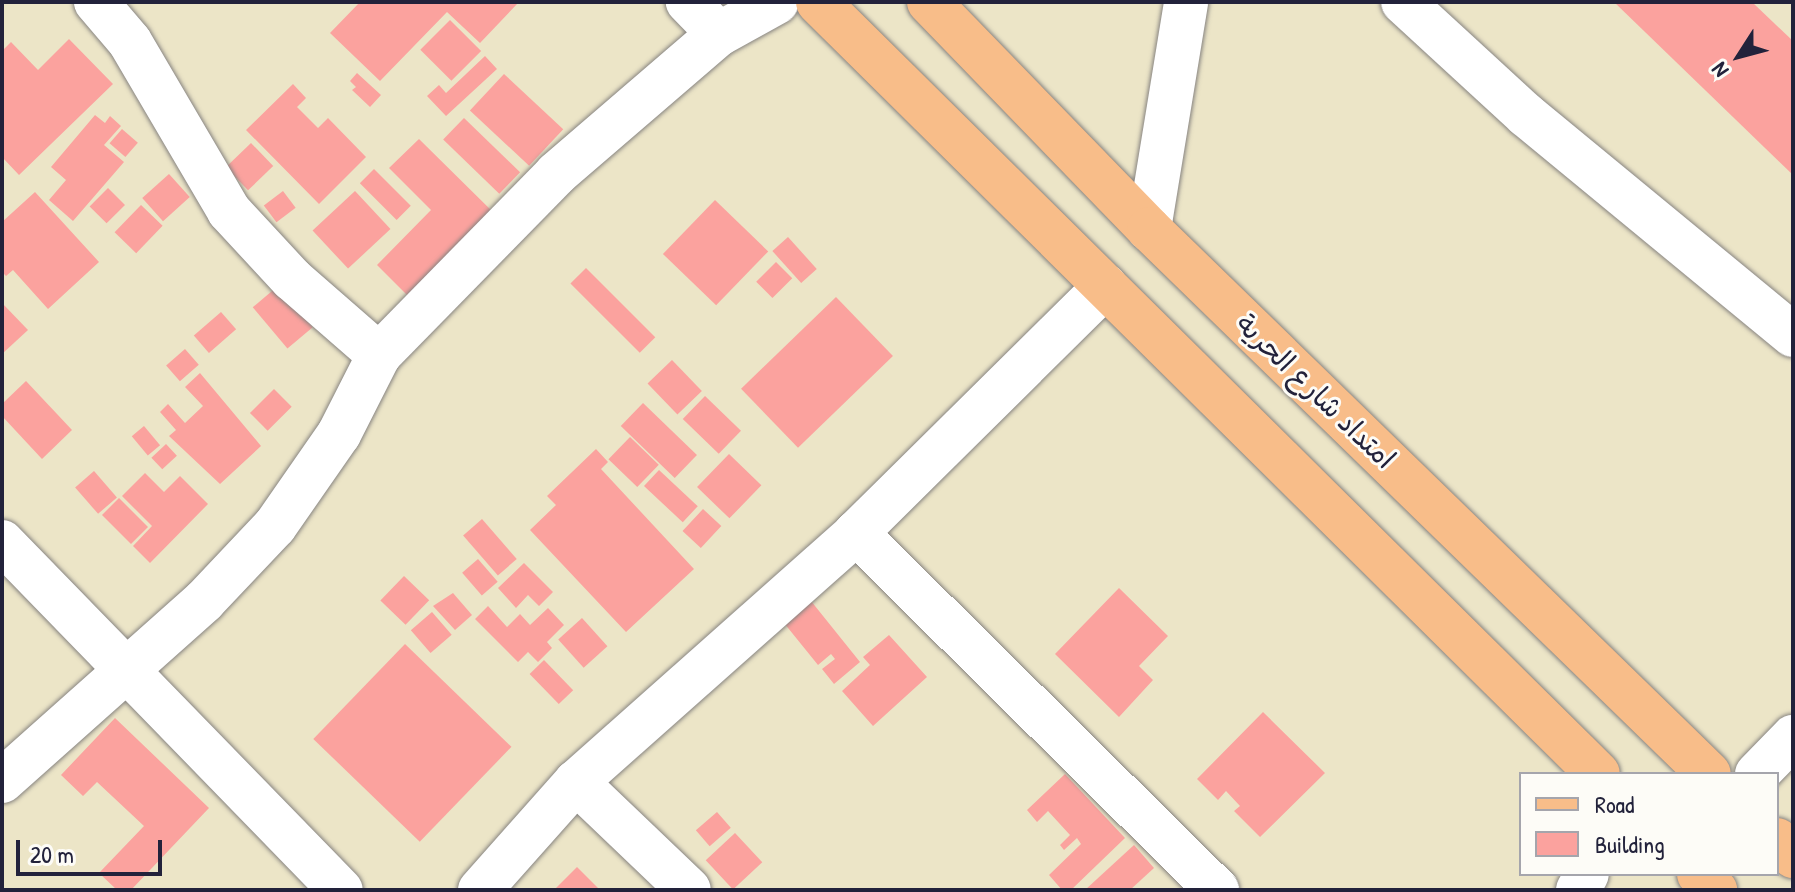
<!DOCTYPE html>
<html>
<head>
<meta charset="utf-8">
<style>
	body { margin:0 }
	#map { position:relative; width:1795px; height:892px; overflow:hidden; background:#ece5c7; font-family:"Patrick Hand","Playpen Sans Arabic",sans-serif }
	div>[style] { position:absolute }
	[style*='--x'] { left:calc(var(--x)*1px); top:calc(var(--y)*1px); width:calc(var(--w)*1px); rotate:calc(var(--a)*1deg) }
	.building>* { inset:0; background:#fba29e; transform-origin:0 0 }
	.roads { filter:drop-shadow(0 0 2px #878481) drop-shadow(0 0 2px #878481) }
	.minor>* { height:44px; margin:-22px; padding:0 22px; transform-origin:22px; border-radius:22px; background:#fff }
	.primary>* { height:44px; margin:-22px; padding:0 22px; transform-origin:22px; border-radius:22px; background:#f8bd89 }
	span { translate:-50% -50%; white-space:nowrap; text-align:center; line-height:1.15; -webkit-text-stroke:6px #fdfcf7; paint-order:stroke }
	.street-label { font-size:28px; color:#22223b }
	.frame { position:absolute; inset:0; border:4px solid #22223b; pointer-events:none }
	.legend { position:absolute; left:1519px; top:772px; width:260px; height:104px; box-sizing:border-box; background:#fdfcf7; border:2px solid #a5a5ac; margin:0; padding:10px 14px; list-style:none; font-size:24px; color:#22223b }
	.legend li { display:flex; align-items:center; gap:16px; height:40px }
	.legend b { width:40px; border:2px solid #a5a5ac }
	.north { position:absolute; left:1699px; top:16px; width:80px; height:80px; -webkit-text-stroke:6px #fdfcf7; paint-order:stroke; rotate:234deg; font-size:22px; font-weight:700; line-height:32px; text-align:center; color:#22223b }
	.north::after { content:''; display:block; margin:auto; width:28px; height:36px; background:#22223b; clip-path:polygon(50% 0,100% 100%,50% 72%,0 100%) }
	.scale { position:absolute; left:16px; top:840px; width:146px; height:36px; box-sizing:border-box; border:4px solid #22223b; border-top:0; padding-left:10px; font-size:24px; line-height:28px; white-space:nowrap; color:#22223b; -webkit-text-stroke:6px #fdfcf7; paint-order:stroke }
</style>
</head>
<body>
<div id="map">
	<div class="building">
		<div style="clip-path:polygon(360px 2px,516px 2px,518px 3px,480px 43px,447px 12px,380px 81px,330px 33px)"></div>
		<div style="clip-path:polygon(1614px 2px,1752px 2px,1793px 41px,1793px 175px)"></div>
		<div style="left:450px;top:20px;width:44px;height:42px;rotate:45deg"></div>
		<div style="clip-path:polygon(69px 39px,113px 84px,19px 175px,2px 157px,2px 51px,11px 42px,38px 70px)"></div>
		<div style="clip-path:polygon(485px 56px,497px 69px,446px 116px,427px 96px,439px 85px,446px 93px)"></div>
		<div style="clip-path:polygon(357px 73px,381px 95px,370px 107px,352px 90px,356px 87px,350px 81px)"></div>
		<div style="left:504px;top:74px;width:81px;height:50px;rotate:43deg"></div>
		<div style="clip-path:polygon(293px 84px,306px 98px,297px 107px,318px 128px,328px 118px,366px 157px,319px 204px,246px 130px)"></div>
		<div style="clip-path:polygon(95px 115px,105px 123px,110px 116px,121px 126px,104px 145px,124px 162px,73px 221px,49px 200px,66px 180px,51px 167px)"></div>
		<div style="left:464px;top:118px;width:78px;height:30px;rotate:44deg"></div>
		<div style="left:122px;top:129px;width:21px;height:19px;rotate:41deg"></div>
		<div style="clip-path:polygon(419px 139px,497px 216px,409px 297px,377px 265px,431px 210px,389px 168px)"></div>
		<div style="left:251px;top:143px;width:32px;height:35px;rotate:46deg"></div>
		<div style="left:374px;top:169px;width:52px;height:20px;rotate:45deg"></div>
		<div style="left:169px;top:174px;width:31px;height:36px;rotate:48deg"></div>
		<div style="left:108px;top:188px;width:24px;height:26px;rotate:45deg"></div>
		<div style="left:283px;top:191px;width:21px;height:24px;rotate:53deg"></div>
		<div style="left:355px;top:191px;width:52px;height:58px;rotate:47deg"></div>
		<div style="clip-path:polygon(35px 192px,99px 262px,48px 309px,13px 270px,6px 276px,2px 272px,2px 222px)"></div>
		<div style="left:715px;top:200px;width:74px;height:75px;rotate:44deg"></div>
		<div style="left:141px;top:205px;width:30px;height:38px;rotate:44deg"></div>
		<div style="left:788px;top:237px;width:43px;height:21px;rotate:48deg"></div>
		<div style="left:776px;top:262px;width:23px;height:28px;rotate:45deg"></div>
		<div style="left:586px;top:268px;width:98px;height:22px;rotate:45deg"></div>
		<div style="left:278px;top:286px;width:54px;height:33px;rotate:50deg"></div>
		<div style="left:836px;top:297px;width:82px;height:132px;rotate:46deg"></div>
		<div style="clip-path:polygon(2px 303px,28px 330px,2px 354px)"></div>
		<div style="left:221px;top:312px;width:23px;height:36px;rotate:49deg"></div>
		<div style="left:185px;top:349px;width:21px;height:25px;rotate:49deg"></div>
		<div style="left:672px;top:360px;width:43px;height:34px;rotate:46deg"></div>
		<div style="clip-path:polygon(200px 373px,261px 446px,220px 484px,169px 436px,176px 430px,160px 412px,168px 404px,185px 423px,203px 406px,185px 387px)"></div>
		<div style="clip-path:polygon(26px 381px,72px 430px,42px 459px,2px 416px,2px 404px)"></div>
		<div style="left:274px;top:389px;width:25px;height:34px;rotate:45deg"></div>
		<div style="left:705px;top:396px;width:50px;height:32px;rotate:44deg"></div>
		<div style="left:643px;top:403px;width:75px;height:32px;rotate:44deg"></div>
		<div style="left:144px;top:426px;width:25px;height:16px;rotate:50deg"></div>
		<div style="left:630px;top:437px;width:40px;height:31px;rotate:44deg"></div>
		<div style="left:166px;top:444px;width:16px;height:20px;rotate:47deg"></div>
		<div style="clip-path:polygon(596px 449px,608px 462px,601px 469px,694px 569px,626px 632px,530px 530px,556px 505px,547px 496px)"></div>
		<div style="left:729px;top:454px;width:45px;height:46px;rotate:44deg"></div>
		<div style="left:659px;top:470px;width:53px;height:22px;rotate:43deg"></div>
		<div style="left:94px;top:471px;width:35px;height:25px;rotate:49deg"></div>
		<div style="clip-path:polygon(145px 473px,164px 492px,180px 476px,208px 504px,150px 563px,133px 546px,152px 526px,122px 496px)"></div>
		<div style="left:119px;top:498px;width:41px;height:24px;rotate:45deg"></div>
		<div style="left:703px;top:509px;width:25px;height:30px;rotate:43deg"></div>
		<div style="left:482px;top:519px;width:53px;height:25px;rotate:49deg"></div>
		<div style="left:478px;top:559px;width:30px;height:21px;rotate:49deg"></div>
		<div style="clip-path:polygon(524px 563px,553px 592px,539px 606px,528px 595px,516px 608px,498px 588px)"></div>
		<div style="left:404px;top:576px;width:35px;height:34px;rotate:44deg"></div>
		<div style="clip-path:polygon(1119px 588px,1168px 636px,1139px 666px,1153px 680px,1119px 717px,1055px 654px)"></div>
		<div style="clip-path:polygon(453px 593px,472px 615px,455px 630px,433px 606px)"></div>
		<div style="clip-path:polygon(811px 601px,860px 662px,834px 684px,822px 669px,835px 659px,831px 654px,818px 665px,784px 623px)"></div>
		<div style="clip-path:polygon(488px 606px,507px 627px,520px 614px,530px 625px,548px 608px,564px 625px,547px 642px,552px 648px,538px 662px,528px 652px,518px 662px,475px 619px)"></div>
		<div style="left:432px;top:612px;width:30px;height:28px;rotate:49deg"></div>
		<div style="left:582px;top:618px;width:38px;height:32px;rotate:48deg"></div>
		<div style="clip-path:polygon(889px 635px,927px 677px,873px 726px,842px 691px,870px 665px,863px 657px)"></div>
		<div style="left:405px;top:644px;width:148px;height:132px;rotate:44deg"></div>
		<div style="left:544px;top:660px;width:42px;height:20px;rotate:46deg"></div>
		<div style="clip-path:polygon(1263px 712px,1325px 773px,1260px 837px,1234px 811px,1240px 806px,1226px 791px,1218px 800px,1197px 779px)"></div>
		<div style="clip-path:polygon(115px 718px,209px 808px,131px 890px,117px 890px,99px 873px,144px 826px,97px 782px,83px 796px,61px 775px)"></div>
		<div style="clip-path:polygon(1065px 774px,1125px 838px,1071px 890px,1062px 890px,1049px 875px,1081px 844px,1077px 838px,1064px 850px,1060px 845px,1070px 835px,1048px 811px,1037px 822px,1027px 810px)"></div>
		<div style="left:717px;top:812px;width:21px;height:28px;rotate:49deg"></div>
		<div style="left:735px;top:833px;width:40px;height:40px;rotate:47deg"></div>
		<div style="clip-path:polygon(1134px 845px,1154px 868px,1130px 890px,1085px 890px)"></div>
		<div style="clip-path:polygon(577px 867px,600px 890px,554px 890px)"></div>
	</div>
	<div class="roads">
		<div class="minor">
			<div style="--x:96;--y:2;--w:52;--a:49.6"></div>
			<div style="--x:130;--y:42;--w:196;--a:59.6"></div>
			<div style="--x:229;--y:211;--w:93;--a:47.2"></div>
			<div style="--x:292;--y:279;--w:116;--a:41.1"></div>
			<div style="--x:1403;--y:2;--w:167;--a:42.6"></div>
			<div style="--x:1526;--y:115;--w:346;--a:39.5"></div>
			<div style="--x:719;--y:34;--w:66;--a:-28.9"></div>
			<div style="--x:1149;--y:229;--w:230;--a:-80.7"></div>
			<div style="--x:856;--y:533;--w:508;--a:44.68"></div>
			<div style="--x:2;--y:542;--w:486;--a:45.8"></div>
			<div style="--x:1757;--y:774;--w:52;--a:-45.8"></div>
			<div style="--x:2;--y:781;--w:271;--a:-41.7"></div>
			<div style="--x:204;--y:601;--w:103;--a:-46.6"></div>
			<div style="--x:275;--y:526;--w:112;--a:-55.2"></div>
			<div style="--x:339;--y:434;--w:89;--a:-63.1"></div>
			<div style="--x:379;--y:355;--w:253;--a:-45.6"></div>
			<div style="--x:556;--y:174;--w:215;--a:-40.7"></div>
			<div style="--x:719;--y:34;--w:45;--a:-134.1"></div>
			<div style="--x:576;--y:782;--w:156;--a:43.7"></div>
			<div style="--x:480;--y:890;--w:144;--a:-48.4"></div>
			<div style="--x:576;--y:782;--w:375;--a:-41.6"></div>
			<div style="--x:856;--y:533;--w:351;--a:-44.7"></div>
			<div style="--x:1578;--y:890;--w:18;--a:-61"></div>
		</div>
		<div class="primary">
			<div style="--x:818;--y:2;--w:1097;--a:44.7"></div>
			<div style="--x:929;--y:2;--w:316;--a:45.9"></div>
			<div style="--x:1149;--y:229;--w:781;--a:44.22"></div>
			<div style="--x:1777;--y:840;--w:23;--a:45"></div>
			<div style="--x:1699;--y:874;--w:23;--a:45"></div>
		</div>
	</div>
	<div class="street-label">
		<span style="left:1316px;top:391px;rotate:44deg">امتداد شارع الحرية</span>
	</div>
	<div class="frame"></div>
	<ul class="legend">
	<li><b style="height:10px;background:#f8bd89"></b>Road</li>
	<li><b style="height:22px;background:#fba29e"></b>Building</li>
	</ul>
	<div class="north">N</div>
	<div class="scale">20 m</div>
</div>
</body>
</html>
